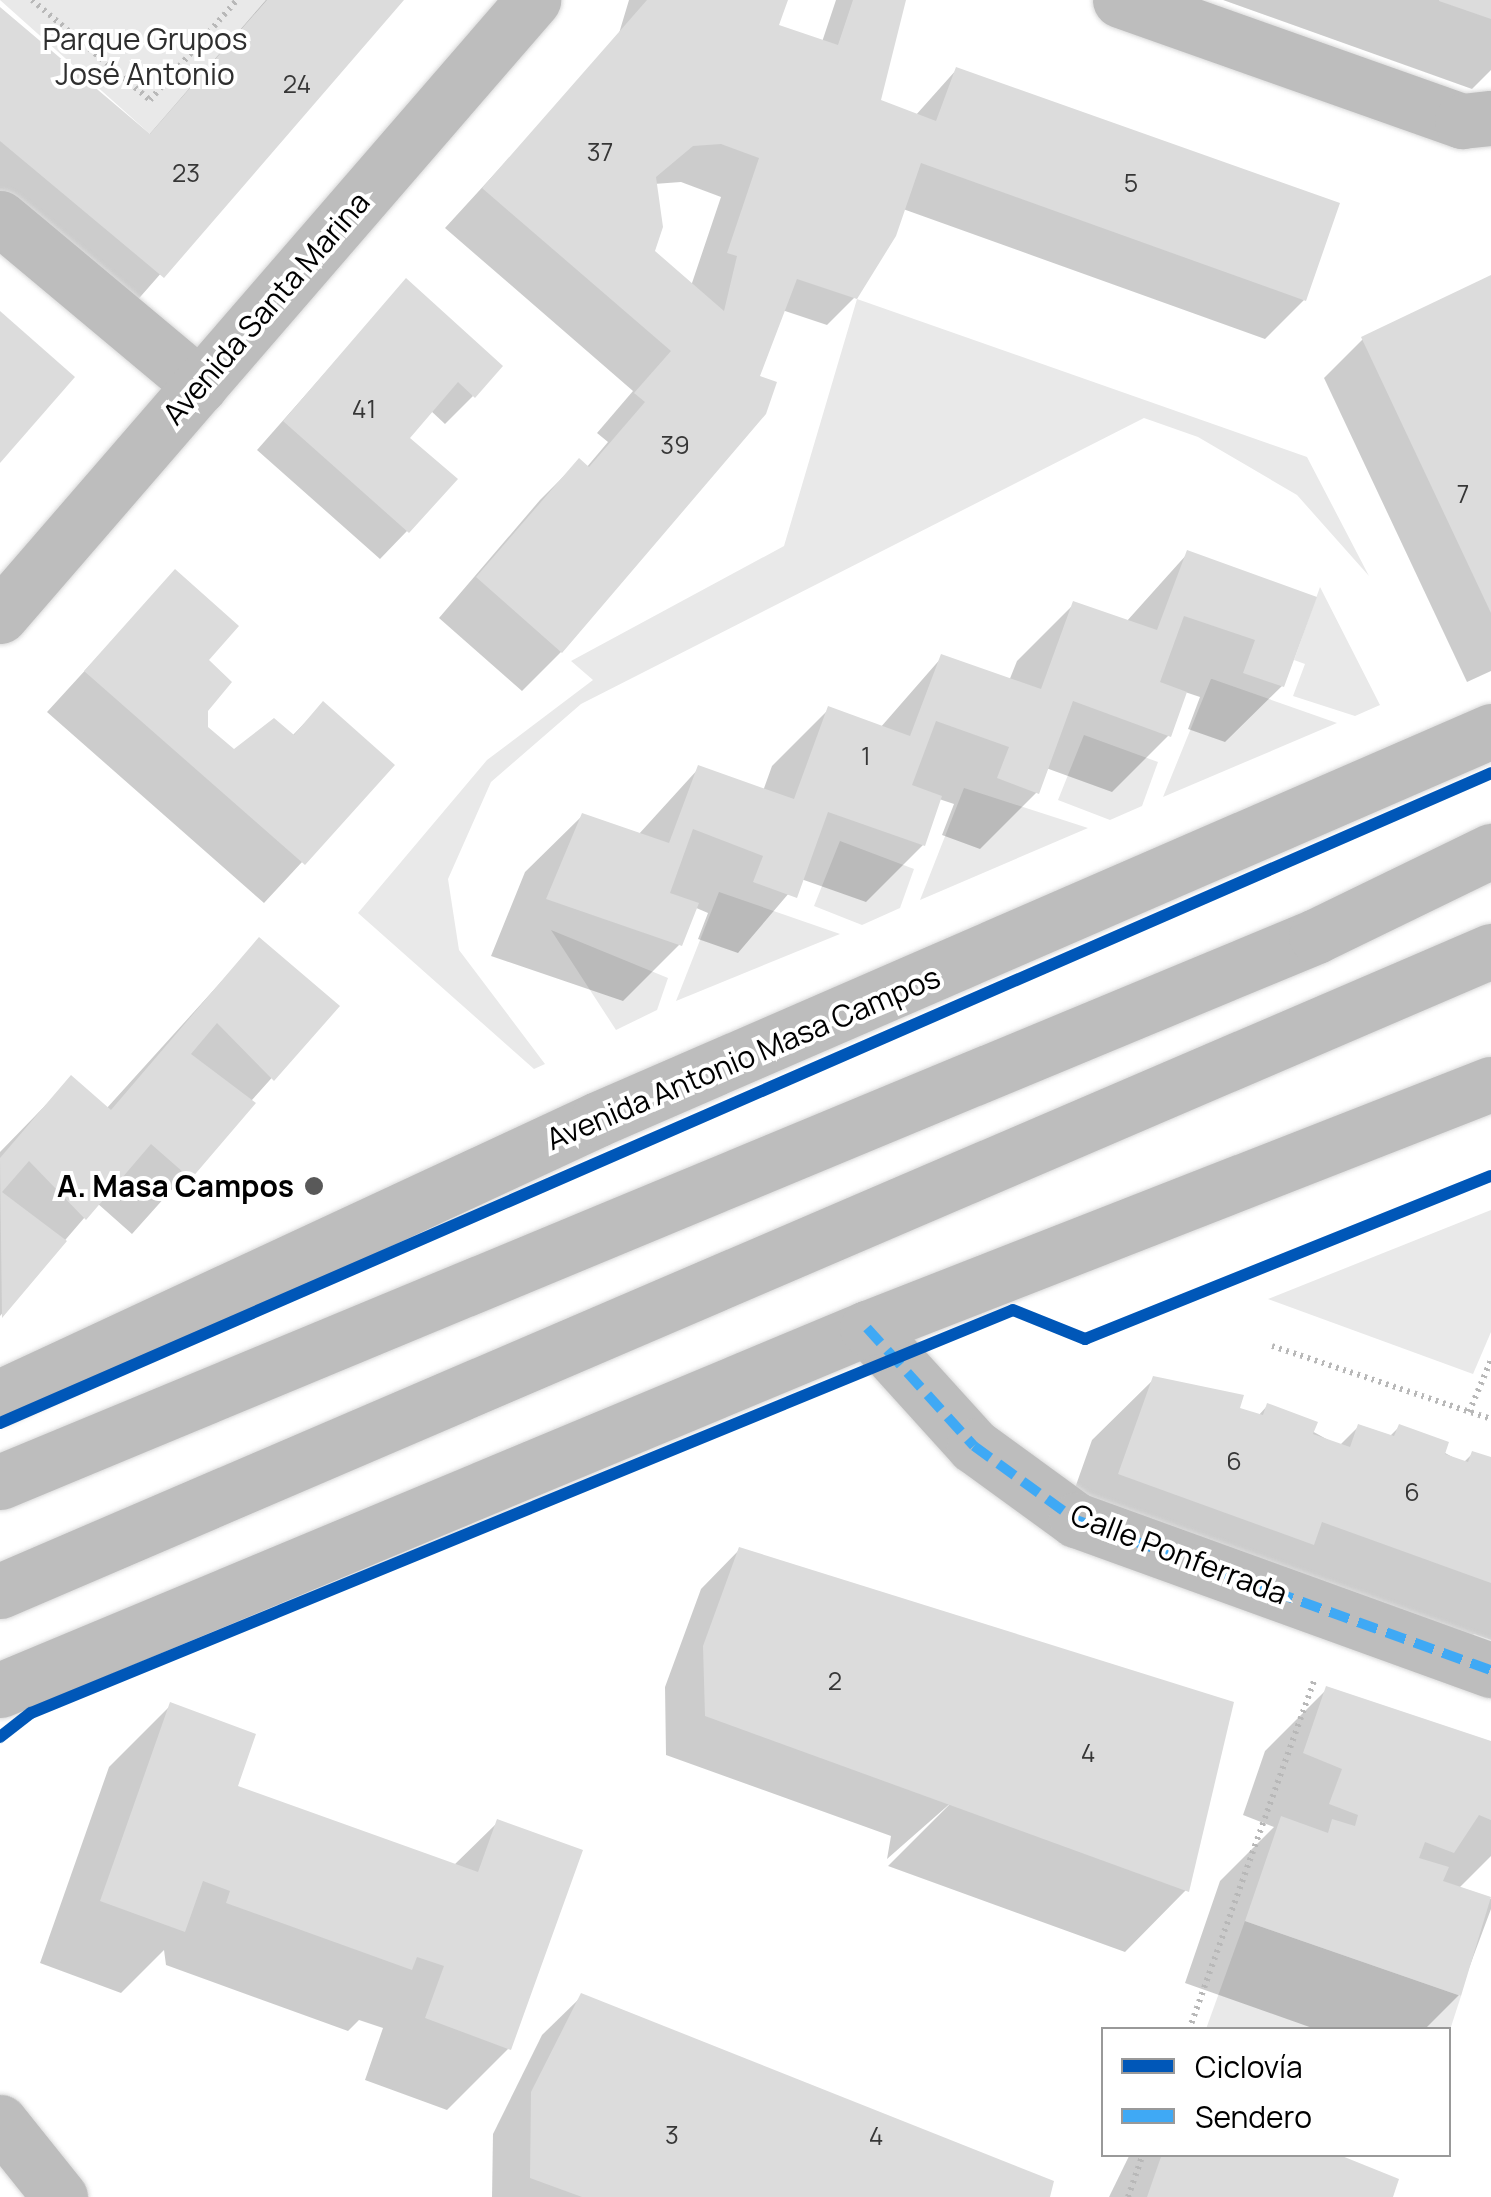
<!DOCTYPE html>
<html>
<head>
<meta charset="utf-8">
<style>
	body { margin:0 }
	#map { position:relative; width:1491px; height:2197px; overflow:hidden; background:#fff; font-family:Manrope,sans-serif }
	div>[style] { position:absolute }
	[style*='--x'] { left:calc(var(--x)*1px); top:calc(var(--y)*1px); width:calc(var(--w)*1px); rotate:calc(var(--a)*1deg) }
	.green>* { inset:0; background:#e9e9e9 }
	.shadow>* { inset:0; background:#0003 }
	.building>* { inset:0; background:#dcdcdc }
	.path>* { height:6px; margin-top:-3px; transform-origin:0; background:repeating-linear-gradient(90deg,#b8b8b8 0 2.5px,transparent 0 7.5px) }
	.roads { filter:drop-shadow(0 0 2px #dbdbdb) drop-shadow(0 0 2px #dbdbdb) }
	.minor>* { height:55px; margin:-27.5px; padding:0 27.5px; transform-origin:27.5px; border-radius:27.5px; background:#bdbdbd }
	.highway>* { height:55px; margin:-27.5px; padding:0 27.5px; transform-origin:27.5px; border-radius:27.5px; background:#bdbdbd }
	.quiet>* { height:10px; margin-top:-5px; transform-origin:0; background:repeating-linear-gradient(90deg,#3fa9f5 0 20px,transparent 0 30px) }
	.cycleway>* { height:12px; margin:-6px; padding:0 6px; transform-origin:6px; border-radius:6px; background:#0057b8 }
	.dots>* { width:28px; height:28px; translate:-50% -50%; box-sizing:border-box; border:5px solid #fff; border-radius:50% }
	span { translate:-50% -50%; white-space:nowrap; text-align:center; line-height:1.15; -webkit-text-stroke:8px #fff; paint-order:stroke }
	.number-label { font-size:25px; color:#373737 }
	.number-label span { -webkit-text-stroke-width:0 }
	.park-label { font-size:30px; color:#2e2e2e }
	.street-label { font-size:30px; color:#000 }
	.poi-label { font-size:30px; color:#000; font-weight:700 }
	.right { translate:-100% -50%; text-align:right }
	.legend { position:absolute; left:1101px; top:2027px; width:350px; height:130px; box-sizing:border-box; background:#fff; border:2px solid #999; margin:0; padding:12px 18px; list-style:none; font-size:30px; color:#000 }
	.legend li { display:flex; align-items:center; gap:20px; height:50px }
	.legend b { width:50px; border:2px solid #999 }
</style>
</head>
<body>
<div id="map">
	<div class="green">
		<div style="clip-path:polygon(0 0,267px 0,150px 134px)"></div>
		<div style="clip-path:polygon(857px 299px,1307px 457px,1369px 576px,1297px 495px,1198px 437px,1144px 418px,581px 704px,491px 782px,448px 879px,459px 950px,545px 1064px,534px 1069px,358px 913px,487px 760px,593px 680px,571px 661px,784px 546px)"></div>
		<div style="clip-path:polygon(1320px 587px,1380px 705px,1355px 716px,1293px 696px,1305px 664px,1294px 660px)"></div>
		<div style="clip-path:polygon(1211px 679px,1212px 679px,1337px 723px,1163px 797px)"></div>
		<div style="clip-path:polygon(1084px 735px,1158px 762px,1142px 806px,1110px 820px,1058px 800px)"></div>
		<div style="clip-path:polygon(964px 788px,1088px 828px,920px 900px)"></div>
		<div style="clip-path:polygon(840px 841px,914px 869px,900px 908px,862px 925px,814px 906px)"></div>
		<div style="clip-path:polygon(719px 892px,840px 934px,676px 1001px)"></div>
		<div style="clip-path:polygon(551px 930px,668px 978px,657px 1010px,616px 1030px)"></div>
		<div style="clip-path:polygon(1491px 1210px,1491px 1332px,1473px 1374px,1268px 1299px)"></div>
		<div style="clip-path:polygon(1245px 1921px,1461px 1996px,1449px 2033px,1206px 2029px)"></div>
	</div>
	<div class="shadow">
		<div style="clip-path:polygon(266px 0,401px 0,134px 304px,0 192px,0 10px,148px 136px)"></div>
		<div style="clip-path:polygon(evenodd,629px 0,779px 0,776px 27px,822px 42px,836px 0,904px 0,878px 102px,915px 116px,957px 69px,1304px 300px,1265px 339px,903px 209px,855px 297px,827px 325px,782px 310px,561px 652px,522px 691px,439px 618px,540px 500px,579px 461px,586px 468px,608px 442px,597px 433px,633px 391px,445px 228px,617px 40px,629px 0,681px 182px,721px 197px,691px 286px,652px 252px,654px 184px,681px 182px)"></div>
		<div style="clip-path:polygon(1223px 0,1491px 0,1491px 70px,1472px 89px)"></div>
		<div style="clip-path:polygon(1491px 278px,1491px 671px,1467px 682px,1324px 378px,1363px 339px)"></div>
		<div style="clip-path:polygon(406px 281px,473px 396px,445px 424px,430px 410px,407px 438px,407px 531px,380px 559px,257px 450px)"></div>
		<div style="clip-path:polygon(1188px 553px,1313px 598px,1282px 686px,1225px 742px,1188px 729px,1200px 697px,1185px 692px,1169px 735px,1112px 792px,1046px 768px,1037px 792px,980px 849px,942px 835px,954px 804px,939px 799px,923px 845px,866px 902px,801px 879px,738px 953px,698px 939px,708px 913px,694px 907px,680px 944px,623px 1001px,491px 956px,525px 872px,582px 816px,638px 835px,699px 768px,763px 791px,772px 766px,829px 709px,880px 728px,942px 657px,1009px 681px,1017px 661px,1074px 604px,1126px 622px)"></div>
		<div style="clip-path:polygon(175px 572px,205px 660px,206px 729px,234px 753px,292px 736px,323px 704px,392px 765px,264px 903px,47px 712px)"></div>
		<div style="clip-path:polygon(259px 940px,336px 1006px,132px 1234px,97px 1203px,0 1316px,0 1152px,71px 1079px,106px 1109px)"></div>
		<div style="clip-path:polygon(1154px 1379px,1241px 1397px,1237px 1410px,1258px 1416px,1267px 1406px,1339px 1446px,1359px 1426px,1389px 1437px,1399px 1427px,1463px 1463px,1473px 1453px,1491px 1460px,1491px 1640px,1474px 1634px,1455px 1653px,1058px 1536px,1092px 1440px)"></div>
		<div style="clip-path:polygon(740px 1549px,1186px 1890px,1125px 1952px,888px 1866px,953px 1801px,887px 1859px,891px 1836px,666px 1755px,665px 1687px,701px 1589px)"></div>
		<div style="clip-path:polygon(1327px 1689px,1491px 1744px,1491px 1856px,1458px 1889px,1491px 1899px,1491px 1909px,1459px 1995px,1424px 2030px,1318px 2030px,1185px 1983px,1220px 1881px,1274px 1827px,1243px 1815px,1265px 1751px)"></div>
		<div style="clip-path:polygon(171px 1705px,234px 1787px,453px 1866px,498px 1822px,509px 2048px,447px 2110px,365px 2080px,383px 2028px,359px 2020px,348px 2031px,166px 1965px,164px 1950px,121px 1993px,40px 1963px,109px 1767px)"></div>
		<div style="clip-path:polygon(582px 1996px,1047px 2197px,492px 2197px,493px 2134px,542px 2035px)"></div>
		<div style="clip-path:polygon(1130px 2154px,1335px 2154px,1390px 2197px,1109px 2197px)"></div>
	</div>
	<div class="building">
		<div style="clip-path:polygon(267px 0,404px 0,164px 278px,0 141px,0 7px,150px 134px)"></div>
		<div style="clip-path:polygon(evenodd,647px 0,788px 0,779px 25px,838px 45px,853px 0,906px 0,881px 100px,936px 121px,956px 67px,1340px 203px,1306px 301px,921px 163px,896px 236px,857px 299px,797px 279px,760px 376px,777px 382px,766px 414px,562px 653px,476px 577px,579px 458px,589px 467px,645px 402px,634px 393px,671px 351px,482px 188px,647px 0,721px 144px,759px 158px,727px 253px,737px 256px,724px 311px,655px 251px,663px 227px,656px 177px,693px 146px,721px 144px)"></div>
		<div style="clip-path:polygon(1491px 0,1491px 19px,1439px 1px,1439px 0)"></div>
		<div style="clip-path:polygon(1491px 275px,1491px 613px,1361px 337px)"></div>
		<div style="clip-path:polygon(406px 278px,503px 366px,475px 398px,458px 382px,410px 438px,458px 479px,409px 533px,283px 421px)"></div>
		<div style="clip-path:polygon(0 311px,75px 377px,0 463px)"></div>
		<div style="clip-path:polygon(1187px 550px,1317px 597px,1284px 687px,1243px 673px,1255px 640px,1184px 616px,1160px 682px,1187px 692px,1171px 737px,1073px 701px,1039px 794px,997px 778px,1009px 747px,936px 721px,912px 785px,942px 796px,925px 846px,828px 812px,797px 898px,753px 882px,763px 856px,693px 829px,670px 893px,699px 903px,682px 946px,546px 899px,582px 813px,669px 843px,698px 765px,794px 799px,828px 706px,910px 736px,941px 654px,1041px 689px,1073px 601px,1157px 630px)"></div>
		<div style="clip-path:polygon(175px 569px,239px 626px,209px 660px,232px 682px,208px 711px,208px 727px,234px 749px,274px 718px,294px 735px,323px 701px,395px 765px,305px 865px,84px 671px)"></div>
		<div style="clip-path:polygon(259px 937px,340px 1006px,274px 1081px,217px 1023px,191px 1054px,256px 1103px,191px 1179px,151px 1144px,86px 1220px,29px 1161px,2px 1192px,67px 1241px,2px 1318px,0 1158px,71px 1075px,111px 1110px)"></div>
		<div style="clip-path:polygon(1153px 1376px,1244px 1395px,1240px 1408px,1263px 1415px,1267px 1403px,1318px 1422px,1313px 1434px,1350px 1447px,1358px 1424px,1394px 1436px,1399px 1424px,1449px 1442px,1445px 1454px,1468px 1462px,1472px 1451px,1491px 1457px,1491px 1583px,1322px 1522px,1314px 1545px,1118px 1474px)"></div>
		<div style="clip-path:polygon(739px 1547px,1234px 1702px,1189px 1892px,705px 1716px,703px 1646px)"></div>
		<div style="clip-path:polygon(1326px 1686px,1491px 1741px,1491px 1820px,1479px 1815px,1454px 1853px,1425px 1842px,1419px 1858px,1449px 1867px,1443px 1881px,1491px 1897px,1461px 1996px,1245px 1921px,1281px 1816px,1328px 1833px,1332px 1819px,1355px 1826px,1358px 1815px,1329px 1804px,1342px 1769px,1303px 1753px)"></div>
		<div style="clip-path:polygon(170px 1702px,256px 1734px,238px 1786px,478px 1872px,497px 1819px,583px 1850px,511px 2050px,425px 2018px,444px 1966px,417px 1957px,412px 1970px,226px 1903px,230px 1891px,203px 1881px,185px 1932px,100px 1901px)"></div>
		<div style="clip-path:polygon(581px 1993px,1054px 2181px,1050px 2197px,582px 2197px,530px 2178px,531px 2092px)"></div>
		<div style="clip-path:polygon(1162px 2154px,1337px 2154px,1399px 2179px,1393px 2197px,1147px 2197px)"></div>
	</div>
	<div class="path">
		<div style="--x:32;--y:0;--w:155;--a:40.3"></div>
		<div style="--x:150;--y:100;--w:133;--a:-49"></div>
		<div style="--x:1272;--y:1346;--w:231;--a:18.4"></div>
		<div style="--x:1469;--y:1412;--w:56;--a:-67.1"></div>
		<div style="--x:1189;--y:2030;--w:374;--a:-70.3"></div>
		<div style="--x:1128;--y:2197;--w:46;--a:-70.8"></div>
	</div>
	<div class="roads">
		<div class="minor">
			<div style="--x:1120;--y:0;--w:363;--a:19.5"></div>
			<div style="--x:1462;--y:121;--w:29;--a:-6"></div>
			<div style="--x:0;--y:218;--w:261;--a:39.9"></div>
			<div style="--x:0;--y:616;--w:815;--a:-49.13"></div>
			<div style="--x:867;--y:1328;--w:159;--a:47.8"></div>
			<div style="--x:974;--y:1446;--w:126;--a:36"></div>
			<div style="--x:1076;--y:1520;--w:441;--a:19.9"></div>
			<div style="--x:0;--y:1397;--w:659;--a:-24.93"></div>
			<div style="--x:598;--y:1119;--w:974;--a:-23.48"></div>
			<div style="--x:0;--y:1690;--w:940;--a:-22.66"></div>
			<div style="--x:867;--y:1328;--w:670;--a:-21.36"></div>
			<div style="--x:0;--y:2122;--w:96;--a:51.3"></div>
		</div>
		<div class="highway">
			<div style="--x:0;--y:1482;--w:1425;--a:-22.53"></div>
			<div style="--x:1316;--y:936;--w:195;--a:-25.9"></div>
			<div style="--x:0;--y:1591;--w:1623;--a:-23.23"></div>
		</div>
	</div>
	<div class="quiet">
		<div style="--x:867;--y:1328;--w:159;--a:47.8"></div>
		<div style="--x:974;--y:1446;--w:126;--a:36"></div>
		<div style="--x:1076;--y:1520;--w:441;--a:19.9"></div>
	</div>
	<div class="cycleway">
		<div style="--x:0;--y:1423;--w:1627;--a:-23.55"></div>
		<div style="--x:0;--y:1737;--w:39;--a:-38"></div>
		<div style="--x:31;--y:1713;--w:1061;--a:-22.31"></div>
		<div style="--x:1013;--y:1310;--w:78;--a:21.9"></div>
		<div style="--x:1085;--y:1339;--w:437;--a:-21.9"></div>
	</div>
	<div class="dots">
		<div style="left:314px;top:1186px;background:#595959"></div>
	</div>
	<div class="number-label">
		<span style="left:297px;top:84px">24</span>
		<span style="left:600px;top:152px">37</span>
		<span style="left:186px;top:173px">23</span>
		<span style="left:1131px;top:183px">5</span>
		<span style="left:364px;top:409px">41</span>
		<span style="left:675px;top:445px">39</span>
		<span style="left:1463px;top:494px">7</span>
		<span style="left:866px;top:756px">1</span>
		<span style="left:1234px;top:1461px">6</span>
		<span style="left:1412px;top:1492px">6</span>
		<span style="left:835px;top:1681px">2</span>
		<span style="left:1088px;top:1753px">4</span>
		<span style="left:672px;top:2135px">3</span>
		<span style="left:876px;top:2136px">4</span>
	</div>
	<div class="park-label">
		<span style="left:145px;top:56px">Parque Grupos<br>José Antonio</span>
	</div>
	<div class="street-label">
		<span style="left:266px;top:308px;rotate:-49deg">Avenida Santa Marina</span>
		<span style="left:743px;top:1058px;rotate:-23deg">Avenida Antonio Masa Campos</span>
		<span style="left:1179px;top:1554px;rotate:21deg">Calle Ponferrada</span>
	</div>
	<div class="poi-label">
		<span class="right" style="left:294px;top:1186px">A. Masa Campos</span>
	</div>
	<ul class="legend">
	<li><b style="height:12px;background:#0057b8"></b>Ciclovía</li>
	<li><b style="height:12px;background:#3fa9f5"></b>Sendero</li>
	</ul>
</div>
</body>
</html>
